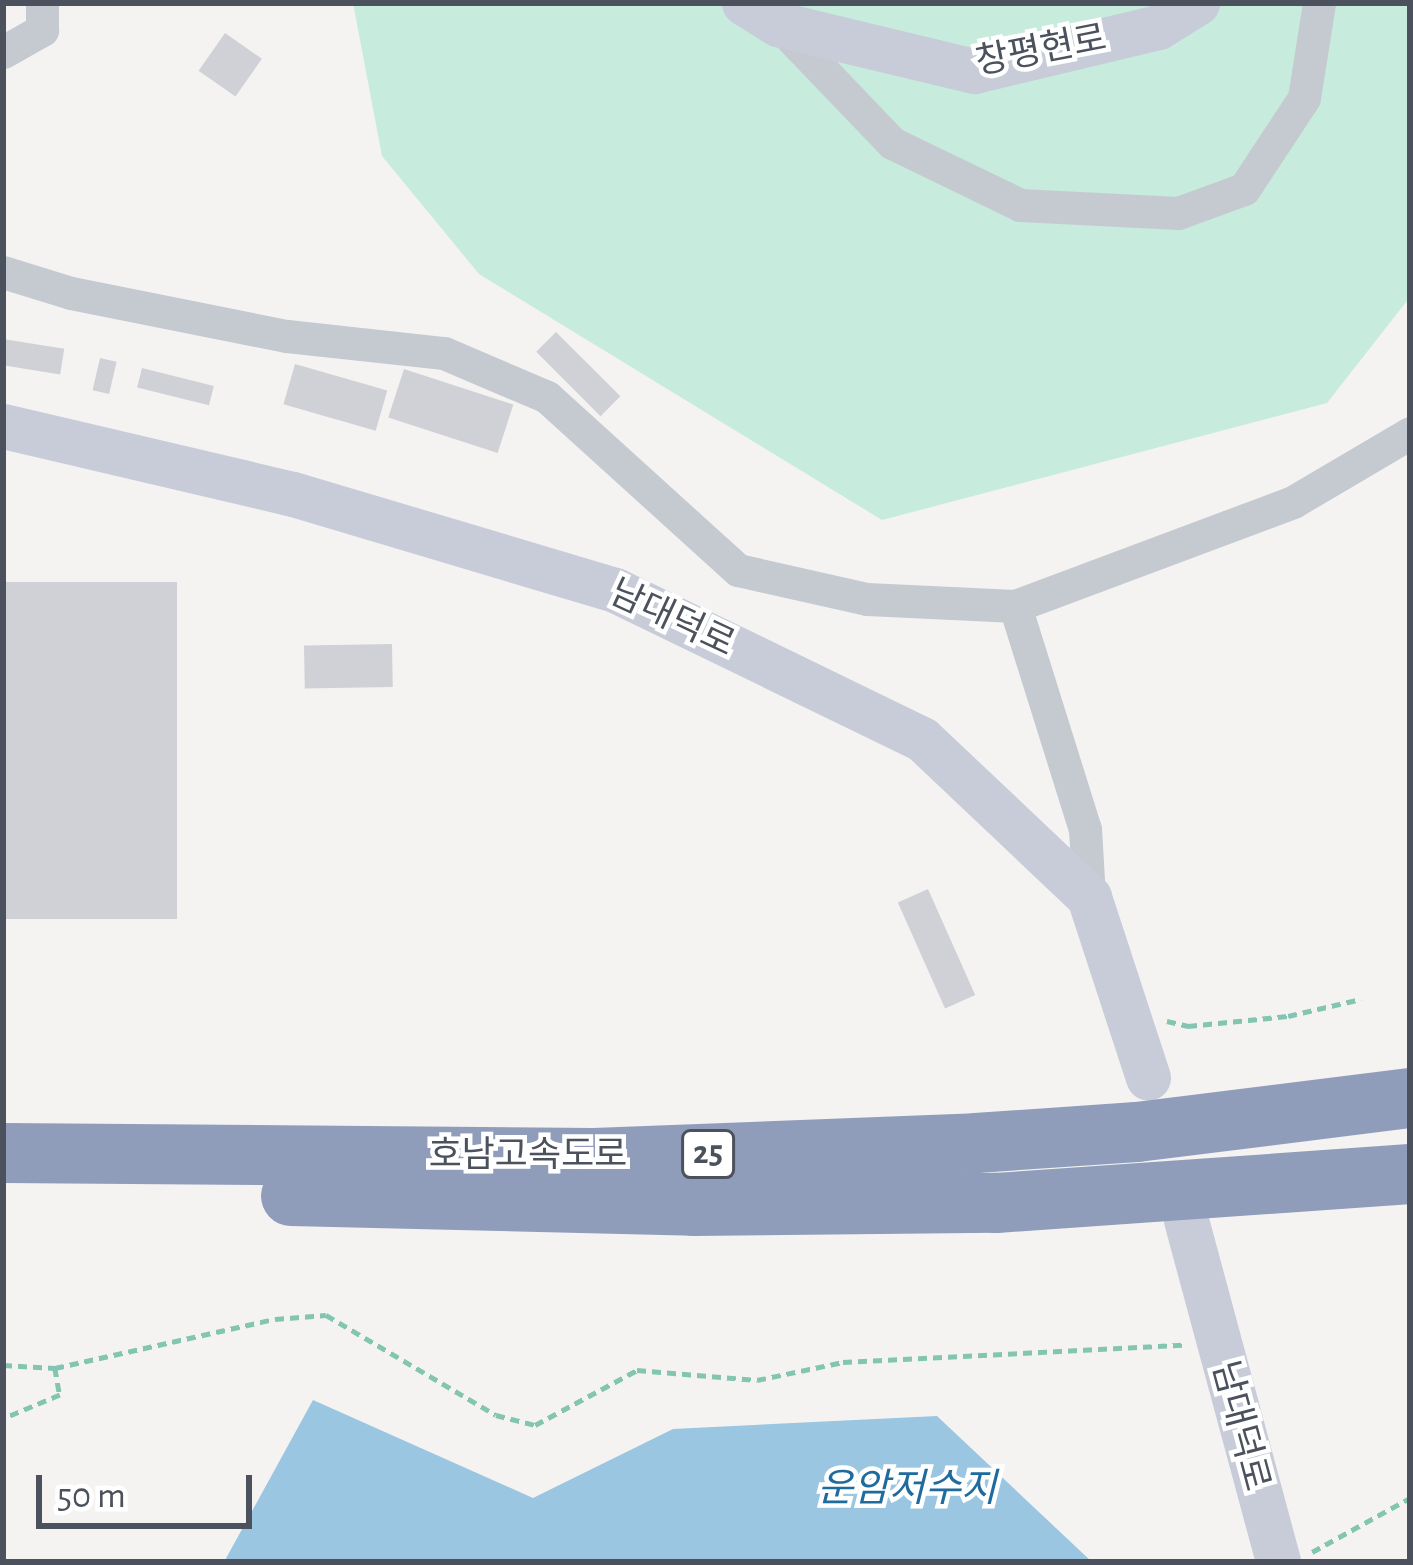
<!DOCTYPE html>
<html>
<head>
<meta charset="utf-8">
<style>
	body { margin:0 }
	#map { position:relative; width:1413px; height:1565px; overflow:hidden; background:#f4f3f2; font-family:"Alegreya Sans","Noto Sans KR",sans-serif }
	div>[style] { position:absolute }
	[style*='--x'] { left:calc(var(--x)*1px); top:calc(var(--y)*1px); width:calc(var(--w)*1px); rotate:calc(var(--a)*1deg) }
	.green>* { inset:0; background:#c7ebdc }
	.water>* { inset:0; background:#9ac6e2 }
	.building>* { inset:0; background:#d0d1d6; transform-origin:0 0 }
	.path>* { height:4.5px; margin-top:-2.25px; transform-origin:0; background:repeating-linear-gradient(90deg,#83c5b1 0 9px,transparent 0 15px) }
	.minor>* { height:33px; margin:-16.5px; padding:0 16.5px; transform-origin:16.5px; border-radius:16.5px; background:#c5cad1 }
	.secondary>* { height:45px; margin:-22.5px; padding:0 22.5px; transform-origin:22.5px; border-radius:22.5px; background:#c7ccd8 }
	.motorway>* { height:60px; margin:-30px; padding:0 30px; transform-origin:30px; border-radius:30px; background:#909dba }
	span { translate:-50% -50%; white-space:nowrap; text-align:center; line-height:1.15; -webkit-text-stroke:9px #fff; paint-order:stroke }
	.shield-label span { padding:3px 9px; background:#fff; border:3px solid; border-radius:9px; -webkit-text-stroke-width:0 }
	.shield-label { font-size:33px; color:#4c525d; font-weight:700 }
	.street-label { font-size:36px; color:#4c525d }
	.water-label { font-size:39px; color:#1f6b9d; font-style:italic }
	.frame { position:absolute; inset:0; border:6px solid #4c525d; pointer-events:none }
	.scale { position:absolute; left:36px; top:1475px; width:216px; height:54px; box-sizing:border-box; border:6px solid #4c525d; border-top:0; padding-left:15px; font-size:36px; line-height:42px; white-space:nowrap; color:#4c525d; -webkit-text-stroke:9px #fff; paint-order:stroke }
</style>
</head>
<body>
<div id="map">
	<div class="green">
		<div style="clip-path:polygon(353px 3px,1410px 3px,1410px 297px,1327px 403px,882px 520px,479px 274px,382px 156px)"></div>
	</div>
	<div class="water">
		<div style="clip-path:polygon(313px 1400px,533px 1498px,673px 1429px,937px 1416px,1092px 1562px,224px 1562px)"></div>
	</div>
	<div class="building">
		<div style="left:225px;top:33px;width:45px;height:46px;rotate:35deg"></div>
		<div style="left:556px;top:332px;width:91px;height:28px;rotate:45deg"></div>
		<div style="left:3px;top:339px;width:62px;height:26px;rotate:9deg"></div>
		<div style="left:100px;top:358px;width:17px;height:33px;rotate:13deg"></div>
		<div style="left:295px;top:364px;width:96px;height:42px;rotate:16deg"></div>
		<div style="left:142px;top:368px;width:74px;height:20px;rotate:14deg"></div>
		<div style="left:404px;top:369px;width:115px;height:51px;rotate:18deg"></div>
		<div style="left:177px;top:582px;width:337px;height:174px;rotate:90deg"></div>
		<div style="left:392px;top:644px;width:43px;height:88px;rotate:89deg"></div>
		<div style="left:928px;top:889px;width:116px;height:33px;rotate:66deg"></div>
	</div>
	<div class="path">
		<div style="--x:1167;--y:1021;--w:22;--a:13"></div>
		<div style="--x:1188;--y:1026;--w:100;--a:-5.7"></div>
		<div style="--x:1288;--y:1016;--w:75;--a:-13.1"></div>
		<div style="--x:3;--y:1365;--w:52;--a:3.3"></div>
		<div style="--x:55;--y:1368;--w:27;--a:80"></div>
		<div style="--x:60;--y:1395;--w:62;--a:157.2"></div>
		<div style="--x:55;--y:1368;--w:225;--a:-12.6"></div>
		<div style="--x:275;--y:1319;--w:51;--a:-4.5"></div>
		<div style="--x:326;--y:1315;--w:197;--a:30.5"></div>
		<div style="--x:496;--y:1415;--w:40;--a:14.4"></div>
		<div style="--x:535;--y:1425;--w:116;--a:-28.3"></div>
		<div style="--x:637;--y:1370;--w:120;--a:4.8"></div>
		<div style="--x:757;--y:1380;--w:88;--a:-11.8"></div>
		<div style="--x:843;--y:1362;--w:340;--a:-2.9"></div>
		<div style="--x:1312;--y:1552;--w:112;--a:-28.9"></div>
	</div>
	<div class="minor">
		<div style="--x:778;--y:24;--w:165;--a:46.2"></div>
		<div style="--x:892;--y:143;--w:142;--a:25.8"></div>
		<div style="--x:1020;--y:205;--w:158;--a:2.9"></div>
		<div style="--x:1178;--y:213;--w:70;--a:-20"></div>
		<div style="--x:1244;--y:189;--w:109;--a:-56.6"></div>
		<div style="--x:1304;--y:98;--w:96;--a:-81"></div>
		<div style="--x:3;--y:52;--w:45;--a:-29.4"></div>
		<div style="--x:42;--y:30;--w:27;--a:-90"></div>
		<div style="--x:3;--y:272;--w:71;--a:17.2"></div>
		<div style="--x:71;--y:293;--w:220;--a:11.3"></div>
		<div style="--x:287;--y:336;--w:158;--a:6.2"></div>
		<div style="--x:444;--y:353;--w:112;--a:23.1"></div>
		<div style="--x:547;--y:397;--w:258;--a:42.2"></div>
		<div style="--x:738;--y:570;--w:132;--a:12.7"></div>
		<div style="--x:867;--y:599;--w:148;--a:2.7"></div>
		<div style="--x:1015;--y:606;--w:234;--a:72.6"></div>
		<div style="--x:1085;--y:829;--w:68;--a:86.6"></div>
		<div style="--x:1015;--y:606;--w:297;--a:-20.5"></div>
		<div style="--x:1293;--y:502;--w:136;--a:-30.5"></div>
	</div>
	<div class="secondary">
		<div style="--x:744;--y:3;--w:40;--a:32"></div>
		<div style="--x:778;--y:24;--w:202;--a:13.5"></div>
		<div style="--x:974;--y:71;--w:189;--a:-13.4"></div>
		<div style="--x:1158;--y:27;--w:46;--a:-31.6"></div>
		<div style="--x:3;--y:426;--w:298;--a:13.2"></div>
		<div style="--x:293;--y:494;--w:336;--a:16.6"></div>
		<div style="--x:615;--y:590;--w:341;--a:25.9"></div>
		<div style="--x:922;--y:739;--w:230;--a:43.4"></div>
		<div style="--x:1089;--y:897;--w:190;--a:71.9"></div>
		<div style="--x:1186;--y:1220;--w:354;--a:74.9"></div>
	</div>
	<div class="motorway">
		<div style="--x:3;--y:1153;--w:591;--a:0.48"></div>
		<div style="--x:594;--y:1158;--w:382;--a:-2.2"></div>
		<div style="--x:976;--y:1143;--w:161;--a:-3.9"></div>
		<div style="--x:1137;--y:1132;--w:275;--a:-7.1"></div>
		<div style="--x:291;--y:1196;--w:403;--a:1.4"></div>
		<div style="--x:694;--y:1206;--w:302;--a:-0.6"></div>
		<div style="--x:996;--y:1203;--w:415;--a:-4"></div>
	</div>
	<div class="shield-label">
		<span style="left:708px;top:1154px">25</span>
	</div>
	<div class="street-label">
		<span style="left:1041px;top:51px;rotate:-11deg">창평현로</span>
		<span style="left:672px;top:619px;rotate:25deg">남대덕로</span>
		<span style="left:528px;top:1156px">호남고속도로</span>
		<span style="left:1240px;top:1426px;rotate:75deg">남대덕로</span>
	</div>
	<div class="water-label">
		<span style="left:907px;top:1490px">운암저수지</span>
	</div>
	<div class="frame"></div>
	<div class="scale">50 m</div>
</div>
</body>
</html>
